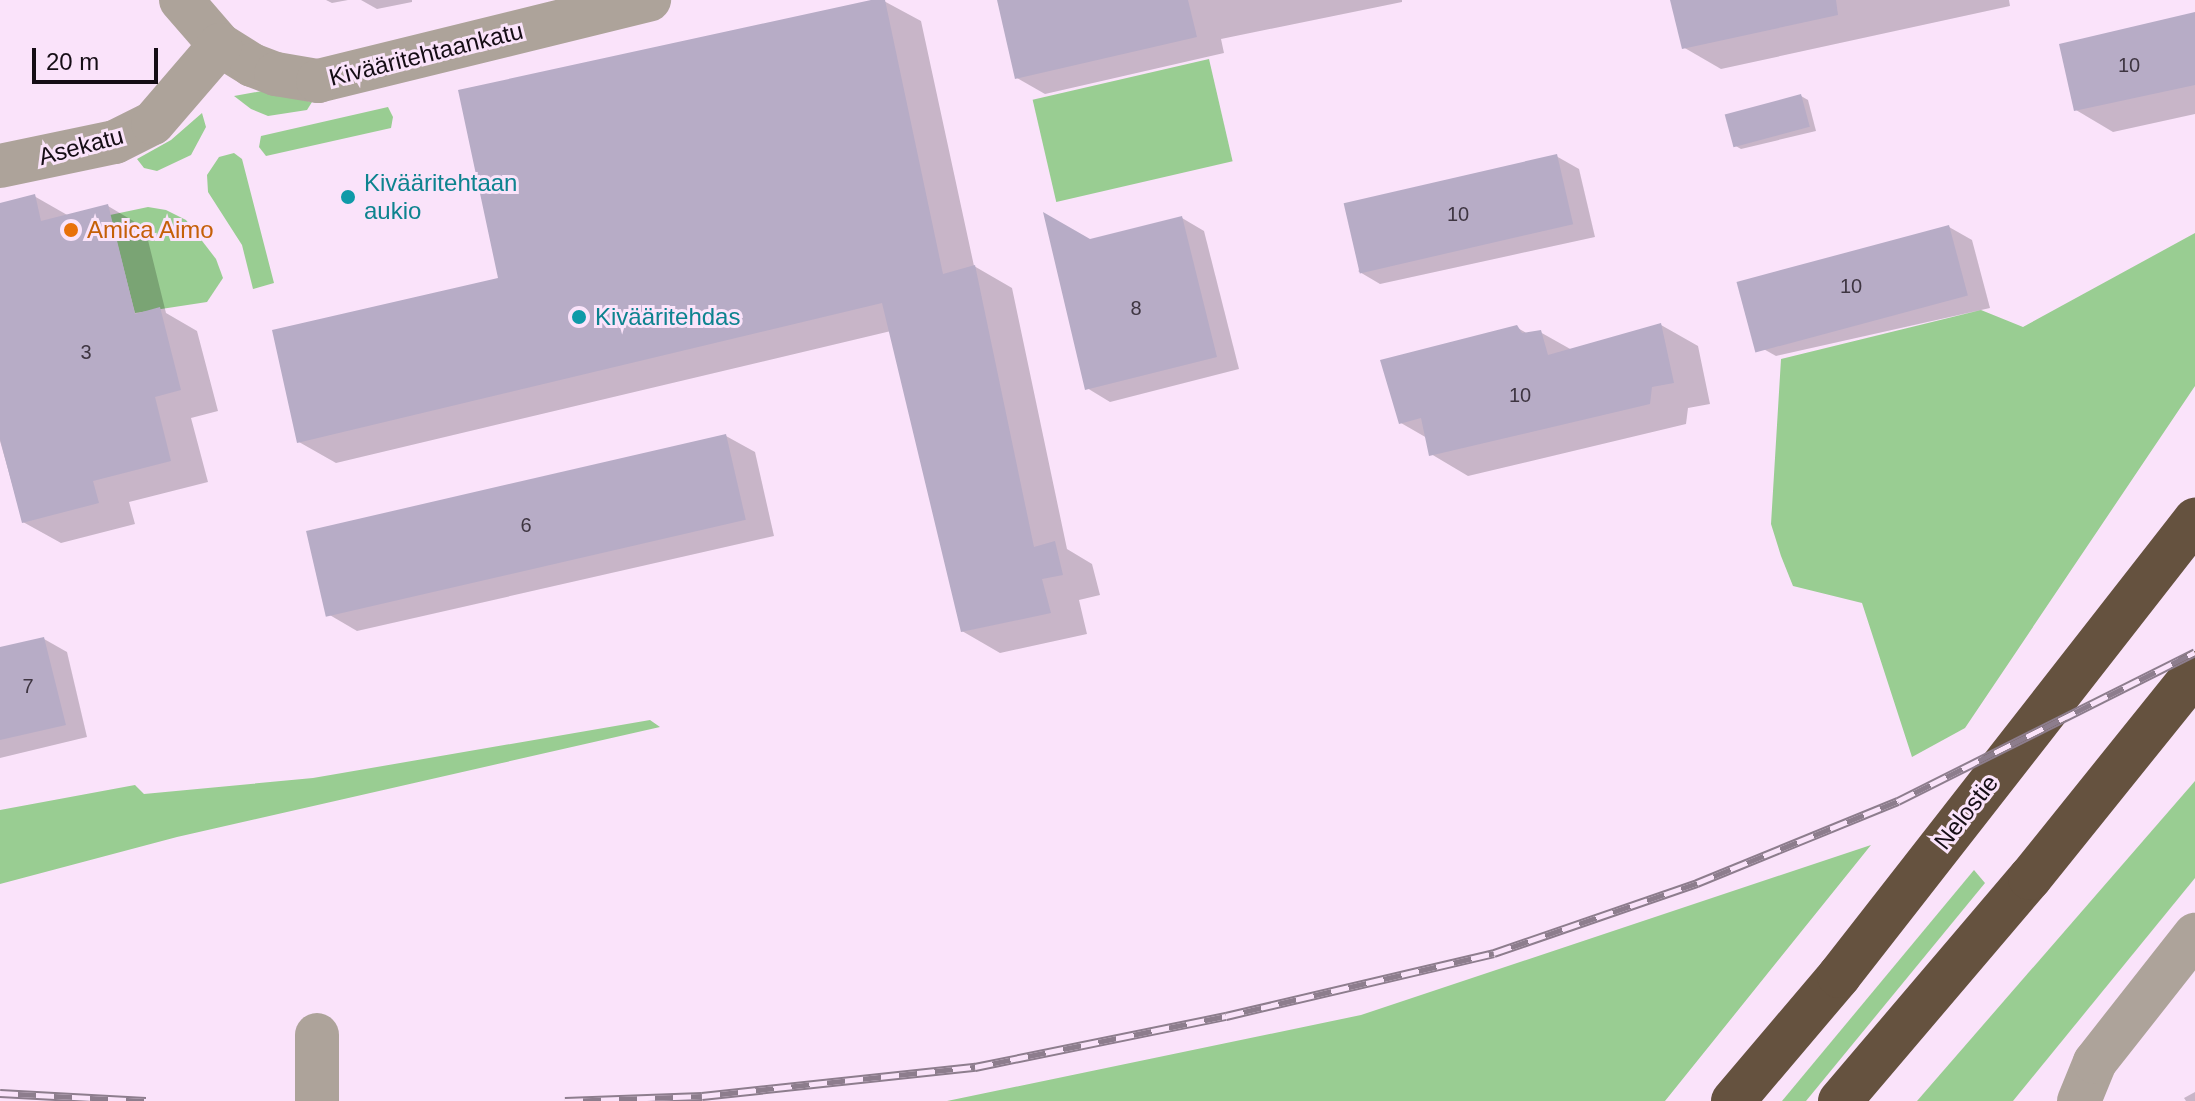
<!DOCTYPE html>
<html>
<head>
<meta charset="utf-8">
<style>
	body { margin:0 }
	#map { position:relative; width:2195px; height:1101px; overflow:hidden; background:#fae3fa; font-family:Helvetica,sans-serif }
	div>[style] { position:absolute }
	[style*='--x'] { left:calc(var(--x)*1px); top:calc(var(--y)*1px); width:calc(var(--w)*1px); rotate:calc(var(--a)*1deg) }
	.green>* { inset:0; background:#99cd92; transform-origin:0 0 }
	.shadow>* { inset:0; background:#0003 }
	.building>* { inset:0; background:#b7acc6; transform-origin:0 0 }
	.minor>* { height:44px; margin:-22px; padding:0 22px; transform-origin:22px; border-radius:22px; background:#ada39a }
	.highway>* { height:44px; margin:-22px; padding:0 22px; transform-origin:22px; border-radius:22px; background:#65523f }
	.rail>* { height:9px; margin-top:-4.5px; transform-origin:0; background:repeating-linear-gradient(90deg,#fae3fa 0 18px,#8d7d8d 0 36px); box-sizing:border-box; border-block:2px solid #8d7d8d }
	.dots>* { width:22px; height:22px; translate:-50% -50%; box-sizing:border-box; border:4px solid #fae3fa; border-radius:50% }
	span { translate:-50% -50%; white-space:nowrap; text-align:center; line-height:1.15; -webkit-text-stroke:6px #fae3fa; paint-order:stroke }
	.number-label { font-size:20px; color:#3e3541 }
	.number-label span { -webkit-text-stroke-width:0 }
	.street-label { font-size:24px; color:#150d15 }
	.culture-label { font-size:24px; color:#0d838f }
	.left { translate:0 -50%; text-align:left }
	.food-label { font-size:24px; color:#c56008 }
	.scale { position:absolute; left:32px; top:48px; width:126px; height:36px; box-sizing:border-box; border:4px solid #150d15; border-top:0; padding-left:10px; font-size:24px; line-height:28px; white-space:nowrap; color:#150d15; -webkit-text-stroke:6px #fae3fa; paint-order:stroke }
</style>
</head>
<body>
<div id="map">
	<div class="green">
		<div style="left:1209px;top:59px;width:105px;height:181px;rotate:77deg"></div>
		<div style="clip-path:polygon(262px 91px,312px 102px,307px 110px,268px 116px,251px 109px,234px 96px)"></div>
		<div style="clip-path:polygon(388px 107px,393px 117px,391px 128px,266px 156px,259px 147px,261px 136px)"></div>
		<div style="clip-path:polygon(202px 113px,206px 127px,191px 155px,157px 171px,144px 168px,137px 159px,171px 140px)"></div>
		<div style="clip-path:polygon(234px 153px,242px 159px,274px 283px,253px 289px,242px 245px,208px 192px,207px 175px,219px 157px)"></div>
		<div style="clip-path:polygon(148px 207px,166px 210px,186px 220px,216px 259px,223px 278px,207px 302px,135px 313px,110px 215px)"></div>
		<div style="clip-path:polygon(2195px 233px,2195px 386px,1965px 728px,1912px 757px,1862px 603px,1793px 586px,1781px 556px,1771px 524px,1781px 359px,1981px 310px,2023px 327px)"></div>
		<div style="clip-path:polygon(650px 720px,660px 727px,177px 837px,0 884px,0 810px,135px 785px,144px 794px,313px 778px)"></div>
		<div style="clip-path:polygon(2195px 781px,2195px 878px,2013px 1101px,1917px 1101px)"></div>
		<div style="clip-path:polygon(1871px 845px,1665px 1101px,947px 1101px,1361px 1015px)"></div>
		<div style="clip-path:polygon(1974px 870px,1985px 883px,1806px 1101px,1782px 1101px)"></div>
	</div>
	<div class="shadow">
		<div style="clip-path:polygon(326px 0,348px 0,332px 3px)"></div>
		<div style="clip-path:polygon(361px 0,412px 0,412px 2px,377px 9px)"></div>
		<div style="clip-path:polygon(882px 0,921px 21px,974px 266px,1012px 288px,1067px 549px,1092px 564px,1100px 595px,1079px 600px,1087px 634px,1000px 653px,962px 631px,891px 331px,336px 463px,299px 442px,500px 280px)"></div>
		<div style="clip-path:polygon(999px 0,1402px 0,1402px 2px,1221px 39px,1224px 53px,1045px 94px,1017px 78px)"></div>
		<div style="clip-path:polygon(1672px 0,2009px 0,2010px 6px,1721px 69px,1683px 47px)"></div>
		<div style="clip-path:polygon(2195px 14px,2195px 114px,2113px 132px,2076px 110px)"></div>
		<div style="clip-path:polygon(1801px 96px,1808px 100px,1816px 131px,1741px 149px,1734px 145px)"></div>
		<div style="clip-path:polygon(1556px 156px,1579px 169px,1595px 237px,1380px 284px,1358px 271px)"></div>
		<div style="clip-path:polygon(34px 196px,69px 216px,108px 206px,145px 228px,166px 313px,197px 331px,218px 411px,191px 418px,208px 482px,129px 502px,135px 524px,61px 543px,23px 522px,0 441px,0 205px)"></div>
		<div style="clip-path:polygon(1182px 218px,1204px 231px,1239px 369px,1110px 402px,1087px 388px,1090px 241px)"></div>
		<div style="clip-path:polygon(1949px 227px,1972px 240px,1990px 308px,1776px 356px,1753px 343px)"></div>
		<div style="clip-path:polygon(1661px 325px,1698px 346px,1710px 404px,1688px 408px,1686px 424px,1468px 476px,1431px 454px,1427px 438px,1401px 423px,1516px 327px,1528px 334px,1540px 332px,1572px 350px)"></div>
		<div style="clip-path:polygon(726px 436px,755px 452px,774px 536px,357px 631px,328px 614px)"></div>
		<div style="clip-path:polygon(44px 639px,67px 652px,87px 737px,0 758px,0 649px)"></div>
		<div style="clip-path:polygon(2195px 1092px,2195px 1101px,2186px 1101px,2184px 1098px)"></div>
	</div>
	<div class="building">
		<div style="clip-path:polygon(871px 0,885px 0,943px 274px,975px 265px,1034px 547px,1055px 541px,1063px 575px,1042px 579px,1051px 613px,961px 632px,882px 303px,297px 443px,272px 330px,498px 278px,458px 90px)"></div>
		<div style="clip-path:polygon(997px 0,1188px 0,1197px 37px,1015px 79px)"></div>
		<div style="clip-path:polygon(1670px 0,1836px 0,1838px 15px,1682px 49px)"></div>
		<div style="clip-path:polygon(2195px 12px,2195px 85px,2074px 111px,2059px 44px)"></div>
		<div style="left:1801px;top:94px;width:34px;height:79px;rotate:75deg"></div>
		<div style="left:1557px;top:154px;width:72px;height:219px;rotate:77deg"></div>
		<div style="clip-path:polygon(35px 194px,41px 221px,108px 204px,135px 314px,160px 307px,181px 390px,155px 397px,171px 461px,93px 481px,99px 503px,22px 523px,0 439px,0 203px)"></div>
		<div style="clip-path:polygon(1043px 212px,1090px 239px,1182px 216px,1217px 357px,1085px 390px)"></div>
		<div style="left:1949px;top:225px;width:73px;height:220px;rotate:75deg"></div>
		<div style="clip-path:polygon(1661px 323px,1674px 383px,1652px 387px,1650px 404px,1429px 456px,1421px 418px,1399px 424px,1380px 360px,1517px 325px,1522px 333px,1541px 330px,1548px 355px)"></div>
		<div style="left:726px;top:434px;width:88px;height:431px;rotate:77deg"></div>
		<div style="clip-path:polygon(44px 637px,66px 725px,0 740px,0 647px)"></div>
	</div>
	<div class="minor">
		<div style="--x:181;--y:0;--w:60;--a:49.1"></div>
		<div style="--x:220;--y:45;--w:38;--a:32"></div>
		<div style="--x:252;--y:65;--w:26;--a:21"></div>
		<div style="--x:276;--y:74;--w:43;--a:9.5"></div>
		<div style="--x:318;--y:81;--w:341;--a:-13.8"></div>
		<div style="--x:0;--y:166;--w:117;--a:-11.8"></div>
		<div style="--x:115;--y:142;--w:42;--a:-26.6"></div>
		<div style="--x:153;--y:123;--w:103;--a:-49.3"></div>
		<div style="--x:317;--y:1035;--w:66;--a:90"></div>
		<div style="--x:2079;--y:1101;--w:42;--a:-67.7"></div>
		<div style="--x:2095;--y:1062;--w:162;--a:-51.8"></div>
	</div>
	<div class="highway">
		<div style="--x:1733;--y:1101;--w:164;--a:-49.7"></div>
		<div style="--x:1839;--y:976;--w:579;--a:-52.02"></div>
		<div style="--x:1840;--y:1101;--w:293;--a:-49.6"></div>
		<div style="--x:2030;--y:878;--w:263;--a:-51.2"></div>
	</div>
	<div class="rail">
		<div style="--x:0;--y:1093;--w:146;--a:3.1"></div>
		<div style="--x:565;--y:1101;--w:137;--a:-2.1"></div>
		<div style="--x:702;--y:1096;--w:275;--a:-6.1"></div>
		<div style="--x:975;--y:1067;--w:256;--a:-11.5"></div>
		<div style="--x:1226;--y:1016;--w:275;--a:-13.2"></div>
		<div style="--x:1494;--y:953;--w:215;--a:-19"></div>
		<div style="--x:1697;--y:883;--w:217;--a:-22.2"></div>
		<div style="--x:1898;--y:801;--w:332;--a:-26.6"></div>
	</div>
	<div class="dots">
		<div style="left:348px;top:197px;background:#0f9aa8"></div>
		<div style="left:71px;top:230px;background:#e8710a"></div>
		<div style="left:579px;top:317px;background:#0f9aa8"></div>
	</div>
	<div class="number-label">
		<span style="left:2129px;top:65px">10</span>
		<span style="left:1458px;top:214px">10</span>
		<span style="left:1851px;top:286px">10</span>
		<span style="left:1136px;top:308px">8</span>
		<span style="left:86px;top:352px">3</span>
		<span style="left:1520px;top:395px">10</span>
		<span style="left:526px;top:525px">6</span>
		<span style="left:28px;top:686px">7</span>
	</div>
	<div class="street-label">
		<span style="left:426px;top:54px;rotate:-14deg">Kivääritehtaankatu</span>
		<span style="left:81px;top:146px;rotate:-15deg">Asekatu</span>
		<span style="left:1966px;top:812px;rotate:-52deg">Nelostie</span>
	</div>
	<div class="culture-label">
		<span class="left" style="left:364px;top:197px">Kivääritehtaan<br>aukio</span>
		<span class="left" style="left:595px;top:317px">Kivääritehdas</span>
	</div>
	<div class="food-label">
		<span class="left" style="left:87px;top:230px">Amica Aimo</span>
	</div>
	<div class="scale">20 m</div>
</div>
</body>
</html>
